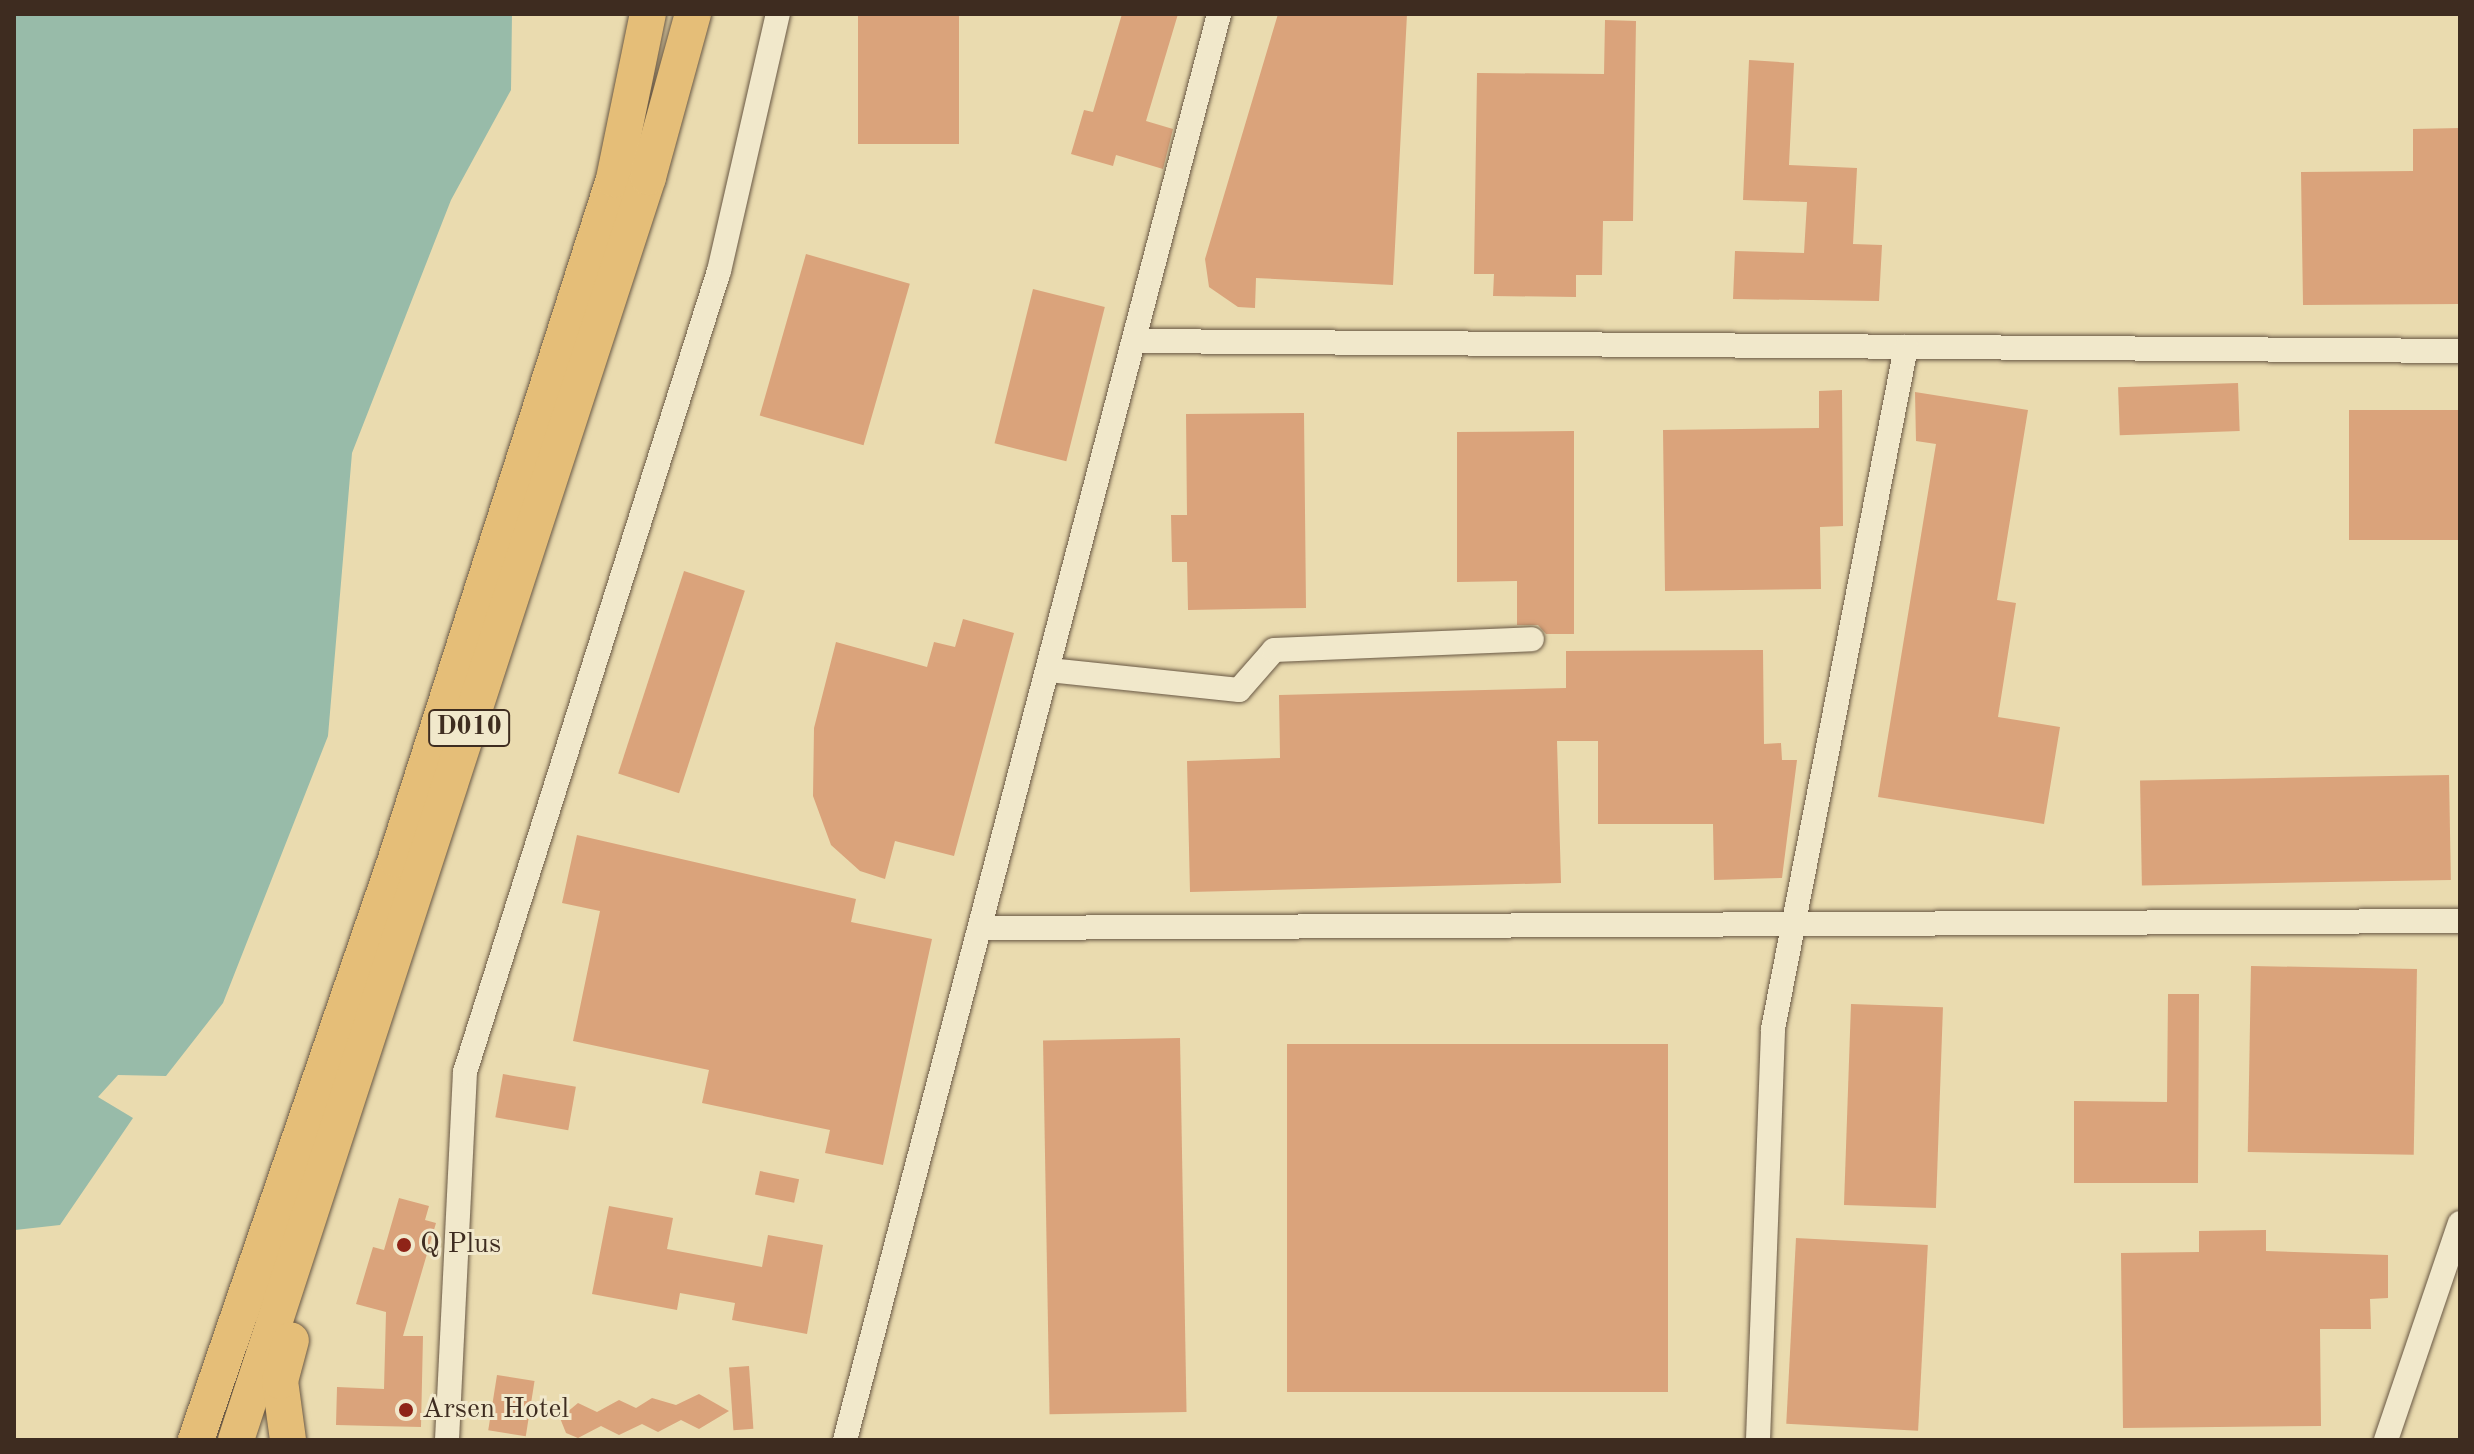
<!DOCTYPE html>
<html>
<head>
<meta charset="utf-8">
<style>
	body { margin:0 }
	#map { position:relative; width:2474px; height:1454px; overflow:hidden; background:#eadbaf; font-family:"Old Standard TT",serif }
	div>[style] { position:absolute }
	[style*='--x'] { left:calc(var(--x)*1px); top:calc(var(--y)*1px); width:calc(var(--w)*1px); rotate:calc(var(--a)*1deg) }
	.water>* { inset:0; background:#98bba9 }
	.building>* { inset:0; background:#daa37b; transform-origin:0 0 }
	.roads { filter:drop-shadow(0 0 2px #695844) drop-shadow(0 0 2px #695844) }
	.minor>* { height:24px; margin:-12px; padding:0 12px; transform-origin:12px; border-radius:12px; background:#f1e8cb }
	.highway>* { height:36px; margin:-18px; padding:0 18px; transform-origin:18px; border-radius:18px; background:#e5be78 }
	.dots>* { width:22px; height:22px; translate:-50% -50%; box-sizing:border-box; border:4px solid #f1e8cb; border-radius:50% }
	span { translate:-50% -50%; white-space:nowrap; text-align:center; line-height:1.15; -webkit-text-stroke:6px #f1e8cb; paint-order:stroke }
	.shield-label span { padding:2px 6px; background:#f1e8cb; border:2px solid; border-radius:6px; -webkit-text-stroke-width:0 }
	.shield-label { font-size:26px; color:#3e2c20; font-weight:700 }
	.poi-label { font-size:28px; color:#3e2c20 }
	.left { translate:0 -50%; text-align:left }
	.frame { position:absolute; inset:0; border:16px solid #3e2c20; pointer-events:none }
</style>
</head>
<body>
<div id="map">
	<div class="water">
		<div style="clip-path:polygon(14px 14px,512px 14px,511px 90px,451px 200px,352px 453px,328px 736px,223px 1003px,166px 1076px,118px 1075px,98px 1097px,133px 1118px,60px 1225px,15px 1230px)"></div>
	</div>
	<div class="building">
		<div style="left:858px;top:14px;width:101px;height:130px"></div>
		<div style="clip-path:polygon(1122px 14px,1178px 14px,1146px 121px,1173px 129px,1163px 169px,1116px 155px,1113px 166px,1071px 154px,1084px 110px,1093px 112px)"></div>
		<div style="clip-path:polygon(1278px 14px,1407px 14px,1393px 285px,1256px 278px,1255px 308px,1238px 307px,1209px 287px,1205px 259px)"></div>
		<div style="clip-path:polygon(1605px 20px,1636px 21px,1633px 221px,1603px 221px,1602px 275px,1576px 275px,1576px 297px,1493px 296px,1494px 274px,1474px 274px,1477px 73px,1604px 74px)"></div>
		<div style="clip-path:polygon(1749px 60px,1794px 63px,1789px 165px,1857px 168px,1853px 244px,1882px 245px,1879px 301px,1733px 299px,1735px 251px,1804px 253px,1807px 202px,1743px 200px)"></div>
		<div style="clip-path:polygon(2460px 128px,2460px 304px,2303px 305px,2301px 172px,2413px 171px,2413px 129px)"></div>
		<div style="left:806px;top:254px;width:108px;height:168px;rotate:16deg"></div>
		<div style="left:1033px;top:289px;width:74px;height:159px;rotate:14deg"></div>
		<div style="left:2238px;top:383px;width:48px;height:120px;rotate:88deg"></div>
		<div style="clip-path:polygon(1842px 390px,1843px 526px,1820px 527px,1821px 589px,1665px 591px,1663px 430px,1819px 428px,1819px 391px)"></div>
		<div style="clip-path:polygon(1915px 392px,2028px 410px,1997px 600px,2016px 603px,1998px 717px,2060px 727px,2044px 824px,1878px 797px,1936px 444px,1916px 441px)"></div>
		<div style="left:2460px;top:410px;width:130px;height:111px;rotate:90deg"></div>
		<div style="clip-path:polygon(1304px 413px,1306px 608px,1188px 610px,1187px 562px,1172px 562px,1171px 515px,1187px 515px,1186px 414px)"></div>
		<div style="clip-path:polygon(1574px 431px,1574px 634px,1546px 634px,1538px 625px,1517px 625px,1517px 581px,1457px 582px,1457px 432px)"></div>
		<div style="left:684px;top:571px;width:64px;height:213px;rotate:18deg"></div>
		<div style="clip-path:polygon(963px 619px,1014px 633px,954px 856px,895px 841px,885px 879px,860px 871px,831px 845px,813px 796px,814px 728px,836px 642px,927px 667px,934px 642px,955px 647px)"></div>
		<div style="clip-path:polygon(1763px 650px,1764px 744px,1781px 743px,1782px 760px,1797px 760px,1782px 878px,1714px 880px,1713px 824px,1598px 824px,1598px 741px,1557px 741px,1561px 883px,1190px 892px,1187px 761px,1280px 758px,1279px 695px,1566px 688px,1566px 651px)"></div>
		<div style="left:2449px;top:775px;width:105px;height:309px;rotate:89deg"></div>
		<div style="clip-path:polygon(577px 835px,856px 899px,851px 922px,932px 939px,883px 1165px,825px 1153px,830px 1130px,702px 1103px,709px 1070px,573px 1041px,600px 911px,562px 903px)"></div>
		<div style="left:2251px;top:966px;width:166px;height:186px;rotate:1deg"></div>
		<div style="clip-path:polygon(2168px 994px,2199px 994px,2198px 1183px,2074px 1183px,2074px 1101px,2167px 1102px)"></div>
		<div style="left:1851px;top:1004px;width:92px;height:201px;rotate:2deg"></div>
		<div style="left:1180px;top:1038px;width:374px;height:137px;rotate:89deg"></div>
		<div style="left:1668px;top:1044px;width:348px;height:381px;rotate:90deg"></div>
		<div style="left:503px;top:1074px;width:74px;height:44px;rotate:10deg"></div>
		<div style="left:760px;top:1171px;width:40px;height:24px;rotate:12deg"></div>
		<div style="clip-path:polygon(399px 1198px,429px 1206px,425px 1220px,436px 1223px,403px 1336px,423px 1336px,421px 1427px,336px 1425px,337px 1387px,384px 1389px,386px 1312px,356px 1304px,373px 1247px,384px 1250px)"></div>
		<div style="clip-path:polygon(609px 1206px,673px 1218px,667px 1249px,762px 1267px,768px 1235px,823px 1245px,807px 1334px,732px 1320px,735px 1303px,680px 1293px,677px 1310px,592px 1294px)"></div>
		<div style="clip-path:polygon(2266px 1230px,2266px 1251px,2388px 1255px,2388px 1298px,2370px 1299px,2371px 1329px,2320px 1329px,2321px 1426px,2123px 1428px,2121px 1253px,2199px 1252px,2199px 1231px)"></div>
		<div style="left:1796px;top:1238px;width:132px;height:186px;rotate:3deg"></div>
		<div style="left:749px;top:1366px;width:63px;height:20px;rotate:86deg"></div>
		<div style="left:497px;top:1375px;width:38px;height:56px;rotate:9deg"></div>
		<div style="clip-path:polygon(699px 1394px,729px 1411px,699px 1429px,681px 1420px,658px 1432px,642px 1424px,619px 1435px,601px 1426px,578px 1438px,566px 1433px,560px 1418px,578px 1403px,597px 1412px,619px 1400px,636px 1408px,652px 1398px,676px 1405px)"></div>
	</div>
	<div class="roads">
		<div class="minor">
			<div style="--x:1134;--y:341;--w:1326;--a:0.43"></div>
			<div style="--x:1049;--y:670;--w:191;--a:6"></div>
			<div style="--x:1239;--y:690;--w:53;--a:-48.8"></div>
			<div style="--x:1274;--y:650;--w:258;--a:-2.4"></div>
			<div style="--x:982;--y:928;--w:1478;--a:-0.27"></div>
			<div style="--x:447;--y:1440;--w:368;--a:-87.2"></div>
			<div style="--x:465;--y:1072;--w:840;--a:-72.41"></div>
			<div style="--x:719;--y:271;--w:264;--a:-77.1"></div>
			<div style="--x:845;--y:1440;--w:1474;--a:-75.3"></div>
			<div style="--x:1758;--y:1440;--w:411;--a:-87.9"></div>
			<div style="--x:1773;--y:1029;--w:695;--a:-78.96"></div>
			<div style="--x:2386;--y:1440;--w:229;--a:-71.2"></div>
		</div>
		<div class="highway">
			<div style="--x:196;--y:1440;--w:614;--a:-71"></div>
			<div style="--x:396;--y:859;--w:714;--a:-72.22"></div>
			<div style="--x:614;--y:179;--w:168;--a:-78.4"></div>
			<div style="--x:236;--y:1440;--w:1329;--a:-71.93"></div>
			<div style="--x:648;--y:177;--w:169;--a:-74.6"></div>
			<div style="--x:288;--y:1440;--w:60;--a:-97.7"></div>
			<div style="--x:280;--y:1381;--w:42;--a:-75"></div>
		</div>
	</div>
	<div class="dots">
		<div style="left:404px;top:1245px;background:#8f2418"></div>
		<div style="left:406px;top:1410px;background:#8f2418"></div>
	</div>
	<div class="shield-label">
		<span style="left:469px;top:728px">D010</span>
	</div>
	<div class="poi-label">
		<span class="left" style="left:420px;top:1245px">Q Plus</span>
		<span class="left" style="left:422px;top:1410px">Arsen Hotel</span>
	</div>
	<div class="frame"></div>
</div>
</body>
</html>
